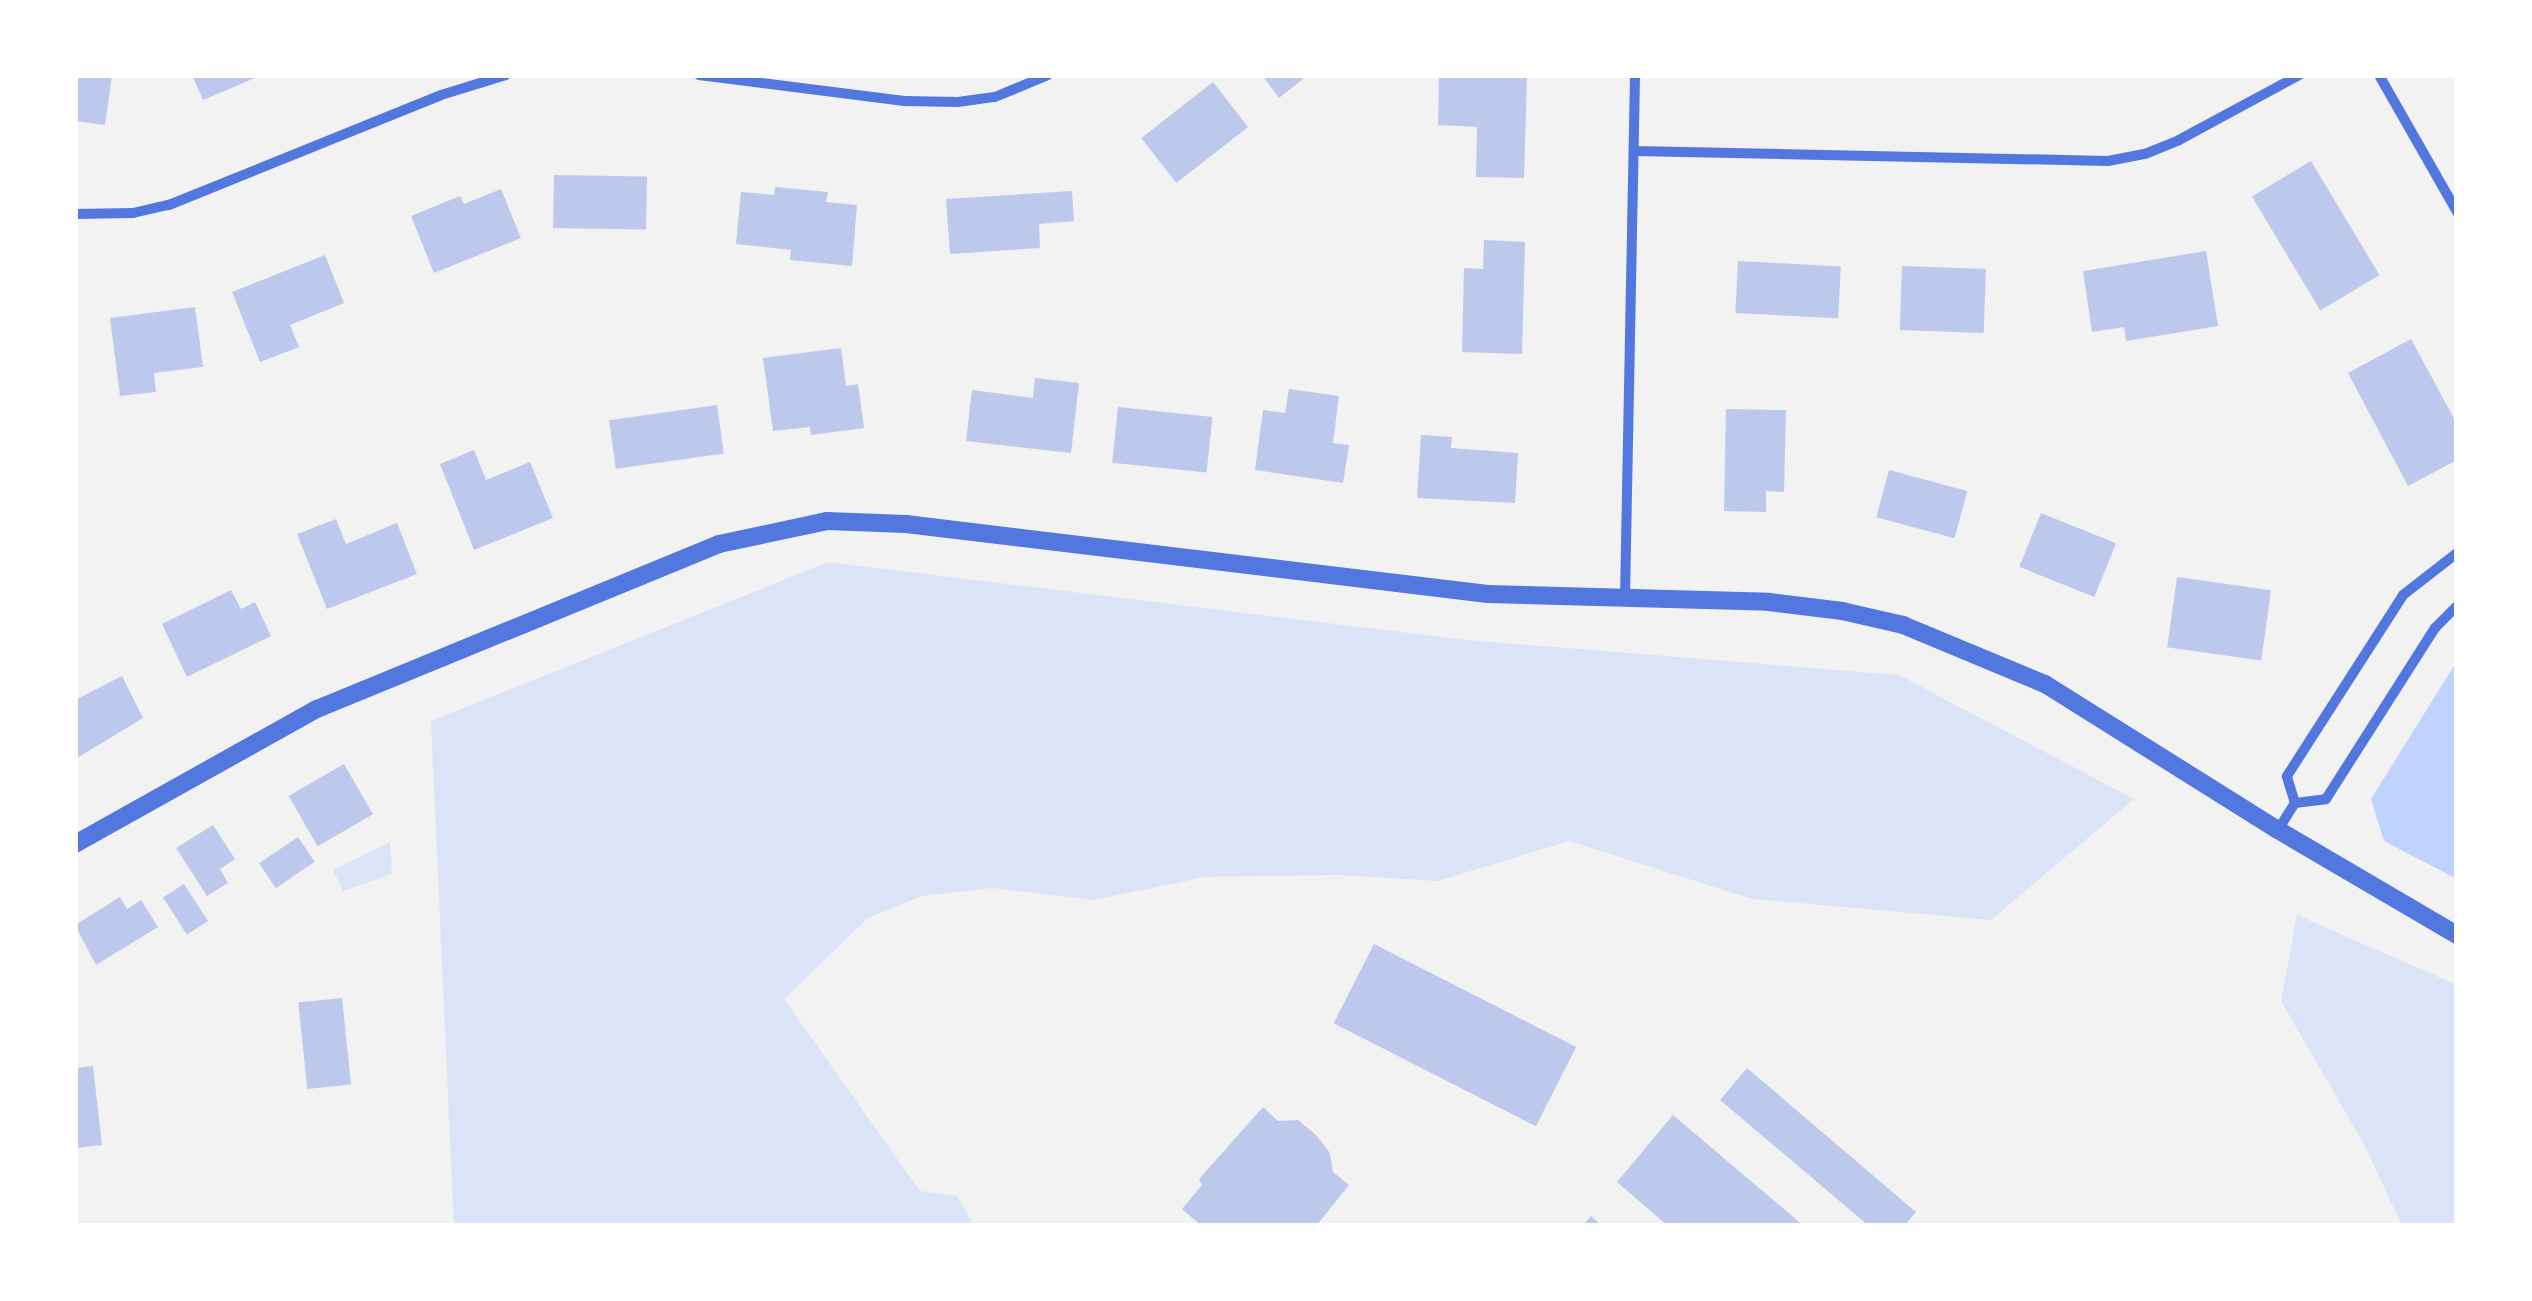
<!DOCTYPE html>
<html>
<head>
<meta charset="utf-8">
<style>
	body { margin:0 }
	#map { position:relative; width:2532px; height:1301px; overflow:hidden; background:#f2f2f2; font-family:"Sofia Sans Condensed",sans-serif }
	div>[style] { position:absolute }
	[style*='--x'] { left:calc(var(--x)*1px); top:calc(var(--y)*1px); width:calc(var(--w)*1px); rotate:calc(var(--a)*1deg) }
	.green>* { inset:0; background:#dbe4f7 }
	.water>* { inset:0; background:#bfd3fe }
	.building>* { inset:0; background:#bdc9ec; transform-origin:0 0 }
	.minor>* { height:10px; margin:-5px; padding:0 5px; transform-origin:5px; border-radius:5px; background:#5277de }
	.tertiary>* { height:18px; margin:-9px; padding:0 9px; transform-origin:9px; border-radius:9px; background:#5277de }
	span { translate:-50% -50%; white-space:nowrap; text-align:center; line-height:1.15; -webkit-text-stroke:8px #fff; paint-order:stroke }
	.frame { position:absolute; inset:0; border:78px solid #fff; pointer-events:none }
</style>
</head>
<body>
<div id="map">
	<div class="green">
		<div style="clip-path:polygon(828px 562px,1467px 640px,1899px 675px,2134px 799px,1991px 920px,1752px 899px,1569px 841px,1438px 881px,1338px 875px,1205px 877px,1093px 900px,992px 888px,922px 896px,868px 918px,784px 999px,920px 1191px,957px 1196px,974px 1226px,454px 1226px,431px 721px)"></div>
		<div style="clip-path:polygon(390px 842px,392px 874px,343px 891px,333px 870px)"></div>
		<div style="clip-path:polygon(2297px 915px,2457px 985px,2457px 1226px,2402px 1226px,2365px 1146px,2281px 1001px)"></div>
	</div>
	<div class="water">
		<div style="clip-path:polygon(2457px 661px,2457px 879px,2384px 841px,2371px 799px)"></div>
	</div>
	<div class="building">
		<div style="clip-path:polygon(75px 75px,112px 75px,105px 125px,75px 121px)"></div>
		<div style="clip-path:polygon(192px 75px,262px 75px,203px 100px)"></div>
		<div style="clip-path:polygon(1262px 75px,1308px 75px,1279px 98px)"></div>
		<div style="clip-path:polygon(1439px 75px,1527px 76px,1524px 178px,1476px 177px,1477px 127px,1438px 125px)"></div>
		<div style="left:1213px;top:82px;width:57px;height:91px;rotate:52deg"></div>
		<div style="left:2311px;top:161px;width:133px;height:69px;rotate:59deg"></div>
		<div style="left:554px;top:175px;width:93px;height:53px;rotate:1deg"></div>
		<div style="clip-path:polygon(775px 187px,828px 192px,826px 202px,857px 205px,852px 266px,790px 260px,791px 250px,736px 244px,741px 192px,774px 195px)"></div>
		<div style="clip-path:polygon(501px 189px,521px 238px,434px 273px,411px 216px,460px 196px,464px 204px)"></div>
		<div style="clip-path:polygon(1072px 191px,1074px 221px,1039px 224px,1040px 248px,950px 254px,946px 199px)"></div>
		<div style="clip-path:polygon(1484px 240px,1525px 242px,1522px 354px,1462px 352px,1464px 268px,1483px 269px)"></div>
		<div style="clip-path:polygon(2206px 251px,2218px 326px,2126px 341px,2124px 327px,2092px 332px,2083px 271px)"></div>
		<div style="clip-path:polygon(325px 255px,344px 303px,290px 325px,299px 347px,260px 362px,232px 292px)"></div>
		<div style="left:1738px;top:261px;width:103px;height:52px;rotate:3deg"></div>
		<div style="left:1902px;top:266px;width:84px;height:64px;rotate:2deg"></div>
		<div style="clip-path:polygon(195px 307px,203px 367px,154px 373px,156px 392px,120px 396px,110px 318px)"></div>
		<div style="clip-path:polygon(2411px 339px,2457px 424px,2457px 460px,2408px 486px,2348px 373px)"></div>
		<div style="clip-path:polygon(841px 348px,846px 386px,858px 384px,864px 428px,811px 435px,810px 427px,773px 431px,763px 358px)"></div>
		<div style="clip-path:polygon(1035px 378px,1079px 383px,1071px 453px,966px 441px,972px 390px,1033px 398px)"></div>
		<div style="clip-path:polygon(1289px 389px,1339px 396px,1333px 443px,1349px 445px,1343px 483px,1255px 470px,1263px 410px,1285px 413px)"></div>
		<div style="left:717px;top:405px;width:49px;height:109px;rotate:82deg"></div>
		<div style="left:1118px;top:407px;width:95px;height:56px;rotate:6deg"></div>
		<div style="clip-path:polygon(1726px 409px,1786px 410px,1784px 492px,1766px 491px,1766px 512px,1724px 511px)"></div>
		<div style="clip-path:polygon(1421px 435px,1452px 437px,1451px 448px,1518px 453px,1515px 503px,1417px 498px)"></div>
		<div style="clip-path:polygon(474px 450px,486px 480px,530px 462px,553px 518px,474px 550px,440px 464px)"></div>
		<div style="left:1889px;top:470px;width:81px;height:49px;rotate:15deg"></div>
		<div style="left:2041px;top:513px;width:81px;height:58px;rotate:22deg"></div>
		<div style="clip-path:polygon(336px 519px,346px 544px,397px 523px,417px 574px,327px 609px,297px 534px)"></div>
		<div style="left:2177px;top:577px;width:95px;height:71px;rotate:8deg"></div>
		<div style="clip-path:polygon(231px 590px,241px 609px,255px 602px,271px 636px,187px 677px,162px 624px)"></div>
		<div style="clip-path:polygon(122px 676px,143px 718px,77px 758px,75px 700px)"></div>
		<div style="left:344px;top:764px;width:58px;height:64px;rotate:60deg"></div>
		<div style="clip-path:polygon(213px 825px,235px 859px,220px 869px,228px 883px,207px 896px,176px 848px)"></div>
		<div style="left:298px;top:837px;width:30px;height:47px;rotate:56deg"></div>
		<div style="left:184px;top:884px;width:44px;height:25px;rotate:57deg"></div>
		<div style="clip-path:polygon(120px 897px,127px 909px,141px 900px,158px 927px,96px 965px,75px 925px)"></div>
		<div style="left:1374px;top:944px;width:227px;height:89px;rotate:27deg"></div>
		<div style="left:342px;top:998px;width:87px;height:44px;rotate:84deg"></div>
		<div style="clip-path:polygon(93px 1066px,102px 1145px,75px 1148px,75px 1068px)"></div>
		<div style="clip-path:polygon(1747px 1068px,1916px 1212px,1904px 1226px,1869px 1226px,1720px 1100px)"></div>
		<div style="clip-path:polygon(1263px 1107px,1278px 1121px,1298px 1120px,1316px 1135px,1330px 1153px,1333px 1172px,1349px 1185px,1316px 1226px,1202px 1226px,1182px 1209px,1202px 1185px,1199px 1179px)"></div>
		<div style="clip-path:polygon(1673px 1115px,1804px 1226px,1668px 1226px,1617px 1182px)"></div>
		<div style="clip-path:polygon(1591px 1216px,1602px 1226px,1582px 1226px)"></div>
	</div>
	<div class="minor">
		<div style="--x:699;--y:75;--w:209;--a:7.2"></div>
		<div style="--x:906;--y:101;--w:52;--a:1.1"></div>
		<div style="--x:958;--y:102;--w:37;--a:-8"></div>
		<div style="--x:995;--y:97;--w:57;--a:-22.5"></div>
		<div style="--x:2379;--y:75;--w:158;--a:60.3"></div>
		<div style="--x:1634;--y:151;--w:474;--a:1.2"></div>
		<div style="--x:2108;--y:161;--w:38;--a:-11"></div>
		<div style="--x:2145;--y:154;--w:37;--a:-22"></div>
		<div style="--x:2179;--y:140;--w:136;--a:-28.4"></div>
		<div style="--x:75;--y:214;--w:58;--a:-1"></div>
		<div style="--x:133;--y:213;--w:37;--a:-13"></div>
		<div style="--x:169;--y:205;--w:293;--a:-22"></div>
		<div style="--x:441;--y:95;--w:68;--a:-17.1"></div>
		<div style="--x:1625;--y:597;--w:522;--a:-88.9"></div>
		<div style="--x:2295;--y:803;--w:31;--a:-7"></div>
		<div style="--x:2326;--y:799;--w:203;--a:-57.5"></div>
		<div style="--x:2435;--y:628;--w:31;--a:-45"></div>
		<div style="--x:2278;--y:830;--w:32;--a:-58"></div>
		<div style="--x:2295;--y:803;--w:28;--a:-107"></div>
		<div style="--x:2287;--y:776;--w:215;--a:-57.3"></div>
		<div style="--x:2403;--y:595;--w:68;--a:-37.9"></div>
	</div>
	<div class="tertiary">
		<div style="--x:75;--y:844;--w:277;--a:-29.2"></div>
		<div style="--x:317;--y:709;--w:435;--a:-22.3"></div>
		<div style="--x:719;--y:544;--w:110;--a:-12"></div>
		<div style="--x:827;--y:521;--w:79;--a:2.2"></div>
		<div style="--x:906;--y:524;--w:586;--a:6.86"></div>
		<div style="--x:1488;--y:594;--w:281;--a:1.6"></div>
		<div style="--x:1769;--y:602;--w:74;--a:7"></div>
		<div style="--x:1842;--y:611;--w:63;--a:12.9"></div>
		<div style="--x:1903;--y:625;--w:154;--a:22.6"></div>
		<div style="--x:2045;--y:684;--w:275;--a:32.1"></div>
		<div style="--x:2278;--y:830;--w:208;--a:30.4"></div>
	</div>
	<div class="frame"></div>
</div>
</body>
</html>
